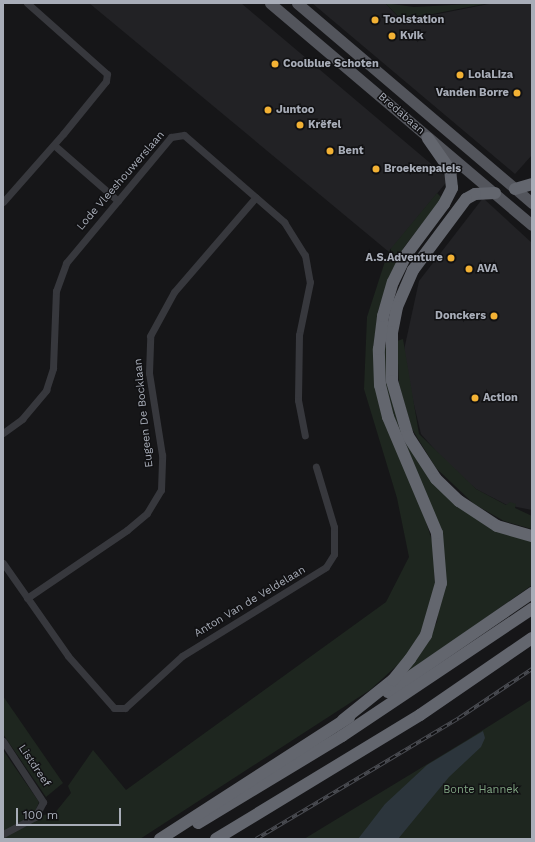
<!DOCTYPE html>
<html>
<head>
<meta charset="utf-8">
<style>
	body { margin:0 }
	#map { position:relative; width:535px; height:842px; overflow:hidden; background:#161618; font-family:"Work Sans",sans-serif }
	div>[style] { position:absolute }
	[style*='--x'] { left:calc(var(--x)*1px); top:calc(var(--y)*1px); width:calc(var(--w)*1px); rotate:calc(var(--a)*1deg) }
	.built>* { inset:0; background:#222225 }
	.green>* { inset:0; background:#1e261f }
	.water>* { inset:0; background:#2c353c }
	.street>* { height:7px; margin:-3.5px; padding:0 3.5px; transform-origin:3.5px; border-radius:3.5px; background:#37383d }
	.primary>* { height:11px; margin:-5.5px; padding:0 5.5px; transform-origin:5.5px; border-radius:5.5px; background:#53555c }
	.highway>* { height:12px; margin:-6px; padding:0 6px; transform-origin:6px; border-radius:6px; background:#63666e }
	.rail>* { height:3.5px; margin-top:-1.75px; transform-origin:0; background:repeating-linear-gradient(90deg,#111113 0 6px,#4a4c52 0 12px); box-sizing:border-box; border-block:1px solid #4a4c52 }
	.dots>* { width:11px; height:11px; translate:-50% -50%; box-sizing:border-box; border:2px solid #111113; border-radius:50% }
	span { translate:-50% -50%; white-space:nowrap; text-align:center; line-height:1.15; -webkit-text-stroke:3px #111113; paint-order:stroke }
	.poi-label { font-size:11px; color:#a8adb8; font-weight:700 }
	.left { translate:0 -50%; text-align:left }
	.right { translate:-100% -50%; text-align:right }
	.street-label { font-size:11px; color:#a8adb8 }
	.park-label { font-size:11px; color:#7fa381 }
	.frame { position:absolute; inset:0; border:4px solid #a8adb8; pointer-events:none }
	.scale { position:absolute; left:16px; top:808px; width:105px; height:18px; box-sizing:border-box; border:2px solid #a8adb8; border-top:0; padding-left:5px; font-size:12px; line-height:14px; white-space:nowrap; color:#a8adb8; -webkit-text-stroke:3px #111113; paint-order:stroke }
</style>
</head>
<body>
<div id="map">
	<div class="built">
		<div style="clip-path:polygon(89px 3px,241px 3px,449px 179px,389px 252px)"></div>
		<div style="clip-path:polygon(312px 3px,385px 3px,402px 21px,494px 3px,532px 3px,532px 155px,515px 174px)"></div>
		<div style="clip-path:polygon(483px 198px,532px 243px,532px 510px,507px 505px,476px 489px,450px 467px,421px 434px,407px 376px,404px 350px,419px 281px)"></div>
	</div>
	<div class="green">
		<div style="clip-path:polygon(385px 3px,414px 7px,489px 3px,402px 20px)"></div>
		<div style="clip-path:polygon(437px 193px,442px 198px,404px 247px,391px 274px,378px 311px,374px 341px,373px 354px,433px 544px,435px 584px,423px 629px,404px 659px,370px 690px,140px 839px,3px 839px,3px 750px,39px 802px,34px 814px,29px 816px,54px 814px,71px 793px,68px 786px,93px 750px,126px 790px,386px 602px,409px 557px,397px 498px,364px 389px,367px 317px,388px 252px)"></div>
		<div style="clip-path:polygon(403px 339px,419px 434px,476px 489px,506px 505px,510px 502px,516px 504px,515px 508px,532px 516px,532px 529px,504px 521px,474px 504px,436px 468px,412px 429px,399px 385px,397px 341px)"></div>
		<div style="clip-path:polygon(383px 345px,388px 347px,393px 400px,442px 490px,532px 540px,532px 585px,405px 675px,437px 622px,445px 558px,386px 395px)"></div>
		<div style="clip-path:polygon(3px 696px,63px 783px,46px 797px,3px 734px)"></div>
		<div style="clip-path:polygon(532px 699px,532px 839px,304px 839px,467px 740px)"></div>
	</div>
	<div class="water">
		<div style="clip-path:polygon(483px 731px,485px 738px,481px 747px,449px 777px,398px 839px,358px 839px,385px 804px,427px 765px)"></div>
	</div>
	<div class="street">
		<div style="--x:54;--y:145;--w:85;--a:41.2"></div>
		<div style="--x:3;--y:202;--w:91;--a:-48.6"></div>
		<div style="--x:63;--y:134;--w:68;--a:-50.9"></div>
		<div style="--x:106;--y:81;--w:7;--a:-82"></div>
		<div style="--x:107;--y:74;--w:107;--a:-138.4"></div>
		<div style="--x:3;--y:433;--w:24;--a:-36"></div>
		<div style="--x:22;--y:419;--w:38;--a:-50"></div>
		<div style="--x:46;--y:390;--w:23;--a:-72"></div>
		<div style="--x:53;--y:368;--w:77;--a:-87.8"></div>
		<div style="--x:56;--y:291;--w:30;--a:-70"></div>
		<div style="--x:66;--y:263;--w:164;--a:-50.2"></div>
		<div style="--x:171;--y:137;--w:13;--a:-9"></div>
		<div style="--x:184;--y:135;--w:133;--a:41"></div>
		<div style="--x:284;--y:222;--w:39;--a:58"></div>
		<div style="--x:305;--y:255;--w:27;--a:80"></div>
		<div style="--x:310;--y:282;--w:54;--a:101.7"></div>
		<div style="--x:299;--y:335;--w:65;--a:90.9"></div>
		<div style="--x:298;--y:400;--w:36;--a:79"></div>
		<div style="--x:3;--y:563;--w:113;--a:55"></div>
		<div style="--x:68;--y:656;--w:69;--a:48.5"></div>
		<div style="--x:114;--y:708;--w:11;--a:0"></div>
		<div style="--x:125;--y:708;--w:77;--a:-42.4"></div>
		<div style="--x:182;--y:656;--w:169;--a:-31.7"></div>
		<div style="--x:326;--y:567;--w:15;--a:-58"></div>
		<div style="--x:334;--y:554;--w:27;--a:-90"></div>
		<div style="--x:334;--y:527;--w:63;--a:-106.7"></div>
		<div style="--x:27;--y:598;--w:121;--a:-34.2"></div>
		<div style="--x:127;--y:530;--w:26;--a:-40"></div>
		<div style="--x:147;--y:513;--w:27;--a:-59"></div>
		<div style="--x:161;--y:490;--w:35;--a:-88"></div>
		<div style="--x:162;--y:455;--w:83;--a:-99"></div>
		<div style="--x:149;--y:373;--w:37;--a:-88"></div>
		<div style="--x:150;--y:336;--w:50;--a:-61.4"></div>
		<div style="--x:174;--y:292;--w:125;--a:-49.2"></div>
		<div style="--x:3;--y:741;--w:73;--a:56.7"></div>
		<div style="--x:43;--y:802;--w:17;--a:118"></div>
		<div style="--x:35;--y:817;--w:36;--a:152"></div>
	</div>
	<div class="primary">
		<div style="--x:270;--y:3;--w:343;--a:40.3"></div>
		<div style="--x:297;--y:3;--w:309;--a:40.4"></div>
	</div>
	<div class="highway">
		<div style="--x:515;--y:189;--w:18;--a:-16"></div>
		<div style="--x:495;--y:193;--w:20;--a:177"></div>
		<div style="--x:475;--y:194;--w:10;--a:151"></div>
		<div style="--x:466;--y:199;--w:89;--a:126.7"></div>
		<div style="--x:413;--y:270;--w:40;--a:113.4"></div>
		<div style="--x:397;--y:307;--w:25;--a:101"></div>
		<div style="--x:392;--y:332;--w:49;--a:90"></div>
		<div style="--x:392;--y:381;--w:57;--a:73.8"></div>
		<div style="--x:408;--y:436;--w:51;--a:56.9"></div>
		<div style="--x:436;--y:479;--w:32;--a:44"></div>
		<div style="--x:459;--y:501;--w:45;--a:33.3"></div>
		<div style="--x:497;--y:526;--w:36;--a:16"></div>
		<div style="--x:388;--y:692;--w:175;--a:-34.5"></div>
		<div style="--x:343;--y:720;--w:64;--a:-38.7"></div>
		<div style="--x:393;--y:680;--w:27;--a:-51"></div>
		<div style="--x:410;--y:659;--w:29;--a:-56"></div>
		<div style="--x:426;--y:635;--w:54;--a:-73.9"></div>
		<div style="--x:441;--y:583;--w:50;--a:-94.6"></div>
		<div style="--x:437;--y:533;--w:126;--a:-112.9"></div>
		<div style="--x:388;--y:417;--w:33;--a:-104"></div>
		<div style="--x:380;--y:385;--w:36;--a:-92"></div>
		<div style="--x:379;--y:349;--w:33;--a:-83"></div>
		<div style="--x:383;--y:316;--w:35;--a:-74"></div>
		<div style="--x:393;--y:282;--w:30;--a:-64"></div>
		<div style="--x:406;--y:255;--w:64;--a:-53.3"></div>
		<div style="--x:444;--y:204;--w:18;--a:-63"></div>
		<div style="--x:452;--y:188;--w:18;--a:-96"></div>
		<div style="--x:450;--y:170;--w:39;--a:-125"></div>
		<div style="--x:198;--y:823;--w:168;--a:-31.1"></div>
		<div style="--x:342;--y:736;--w:229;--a:-33.8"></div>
		<div style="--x:160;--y:839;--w:225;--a:-32.8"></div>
		<div style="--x:216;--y:839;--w:239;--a:-31.3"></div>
		<div style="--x:420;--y:715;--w:136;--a:-34.5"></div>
	</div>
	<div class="rail">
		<div style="--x:256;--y:839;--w:236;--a:-30.8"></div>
		<div style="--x:459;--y:718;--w:88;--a:-33.9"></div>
	</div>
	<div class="dots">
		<div style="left:375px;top:20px;background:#f2b134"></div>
		<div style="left:392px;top:36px;background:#f2b134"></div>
		<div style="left:275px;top:64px;background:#f2b134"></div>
		<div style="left:460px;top:75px;background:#f2b134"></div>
		<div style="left:517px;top:93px;background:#f2b134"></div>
		<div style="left:268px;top:110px;background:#f2b134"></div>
		<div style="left:300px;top:125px;background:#f2b134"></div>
		<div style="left:330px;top:151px;background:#f2b134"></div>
		<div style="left:376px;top:169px;background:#f2b134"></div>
		<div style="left:451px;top:258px;background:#f2b134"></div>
		<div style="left:469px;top:269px;background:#f2b134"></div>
		<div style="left:494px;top:316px;background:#f2b134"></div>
		<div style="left:475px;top:398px;background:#f2b134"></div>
	</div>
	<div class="poi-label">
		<span class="left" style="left:383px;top:20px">Toolstation</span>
		<span class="left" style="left:400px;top:36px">Kvik</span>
		<span class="left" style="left:283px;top:64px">Coolblue Schoten</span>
		<span class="left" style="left:468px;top:75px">LolaLiza</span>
		<span class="right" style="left:509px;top:93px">Vanden Borre</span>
		<span class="left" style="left:276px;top:110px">Juntoo</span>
		<span class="left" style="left:308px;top:125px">Krëfel</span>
		<span class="left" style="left:338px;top:151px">Bent</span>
		<span class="left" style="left:384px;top:169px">Broekenpaleis</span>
		<span class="right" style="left:443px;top:258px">A.S.Adventure</span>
		<span class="left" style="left:477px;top:269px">AVA</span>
		<span class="right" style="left:486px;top:316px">Donckers</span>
		<span class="left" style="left:483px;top:398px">Action</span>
	</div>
	<div class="street-label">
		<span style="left:401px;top:114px;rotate:41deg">Bredabaan</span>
		<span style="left:121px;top:181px;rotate:-49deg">Lode Vleeshouwerslaan</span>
		<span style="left:144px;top:413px;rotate:-96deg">Eugeen De Bocklaan</span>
		<span style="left:250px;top:602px;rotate:-31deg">Anton Van de Veldelaan</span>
		<span style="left:34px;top:766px;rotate:56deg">Listdreef</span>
	</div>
	<div class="park-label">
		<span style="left:481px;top:790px">Bonte Hannek</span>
	</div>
	<div class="frame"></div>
	<div class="scale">100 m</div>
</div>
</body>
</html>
